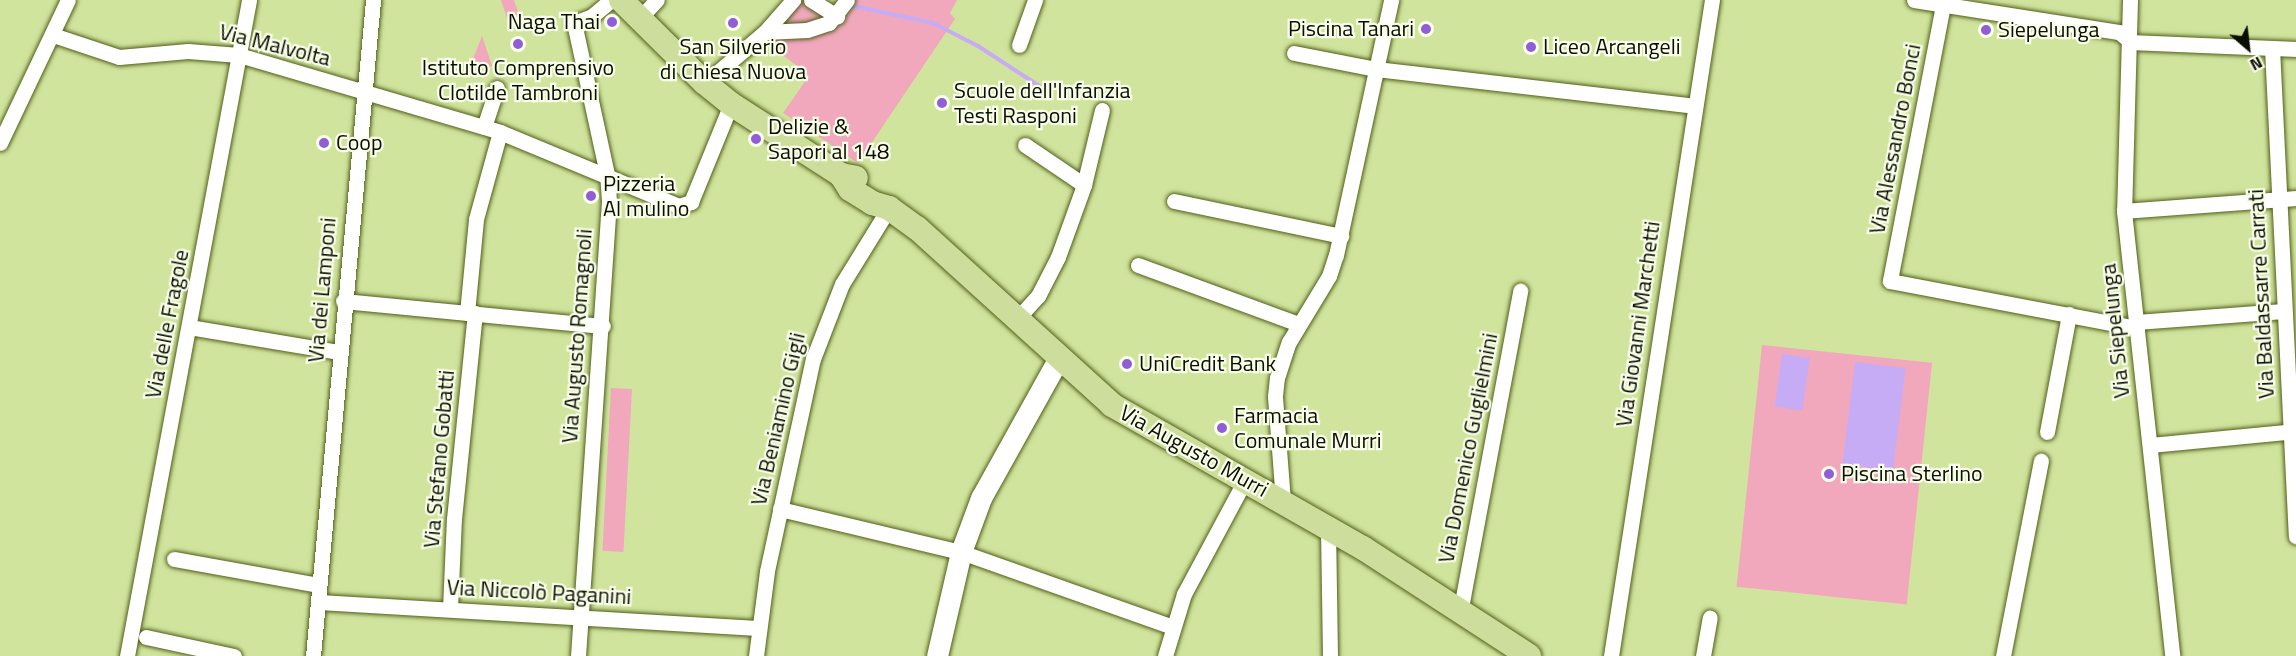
<!DOCTYPE html>
<html>
<head>
<meta charset="utf-8">
<style>
	body { margin:0 }
	#map { position:relative; width:2296px; height:656px; overflow:hidden; background:#d1e49d; font-family:"Titillium Web",sans-serif }
	div>[style] { position:absolute }
	[style*='--x'] { left:calc(var(--x)*1px); top:calc(var(--y)*1px); width:calc(var(--w)*1px); rotate:calc(var(--a)*1deg) }
	.green>* { inset:0; background:#f1a8bd; transform-origin:0 0 }
	.water>* { inset:0; background:#c6abf5; transform-origin:0 0 }
	.stream>* { height:4px; margin:-2px; padding:0 2px; transform-origin:2px; border-radius:2px; background:#c6abf5 }
	.roads { filter:drop-shadow(0 0 2px #515f19) drop-shadow(0 0 2px #515f19) }
	.street>* { height:15px; margin:-7.5px; padding:0 7.5px; transform-origin:7.5px; border-radius:7.5px; background:#fff }
	.secondary>* { height:21px; margin:-10.5px; padding:0 10.5px; transform-origin:10.5px; border-radius:10.5px; background:#fff }
	.primary>* { height:24px; margin:-12px; padding:0 12px; transform-origin:12px; border-radius:12px; background:#cddd9b }
	.dots>* { width:16px; height:16px; translate:-50% -50%; box-sizing:border-box; border:3px solid #f8fee9; border-radius:50% }
	span { translate:-50% -50%; white-space:nowrap; text-align:center; line-height:1.15; -webkit-text-stroke:4.5px #f8fee9; paint-order:stroke }
	.poi-label { font-size:22px; color:#0a0f00 }
	.right { translate:-100% -50%; text-align:right }
	.left { translate:0 -50%; text-align:left }
	.street-label { font-size:22px; color:#0a0f00 }
	.north { position:absolute; left:2218px; top:18px; width:60px; height:60px; -webkit-text-stroke:4px #f8fee9; paint-order:stroke; rotate:152deg; font-size:16px; font-weight:700; line-height:24px; text-align:center; color:#0a0f00 }
	.north::after { content:''; display:block; margin:auto; width:21px; height:27px; background:#0a0f00; clip-path:polygon(50% 0,100% 100%,50% 72%,0 100%) }
</style>
</head>
<body>
<div id="map">
	<div class="green">
		<div style="clip-path:polygon(501px 0,514px 0,520px 17px,508px 21px)"></div>
		<div style="clip-path:polygon(799px 0,815px 6px,830px 17px,817px 23px,779px 23px)"></div>
		<div style="clip-path:polygon(855px 0,957px 0,950px 13px,955px 19px,858px 163px,783px 113px,806px 80px,804px 71px,761px 39px,827px 31px,846px 17px)"></div>
		<div style="clip-path:polygon(482px 36px,492px 66px,473px 70px,469px 69px)"></div>
		<div style="left:1762px;top:345px;width:171px;height:243px;rotate:6deg"></div>
		<div style="left:611px;top:388px;width:21px;height:163px;rotate:3deg"></div>
	</div>
	<div class="water">
		<div style="left:1782px;top:354px;width:28px;height:53px;rotate:8deg"></div>
		<div style="left:1855px;top:362px;width:51px;height:103px;rotate:7deg"></div>
	</div>
	<div class="stream">
		<div style="--x:853;--y:6;--w:82;--a:12"></div>
		<div style="--x:933;--y:23;--w:51;--a:27.1"></div>
		<div style="--x:978;--y:46;--w:75;--a:33.1"></div>
	</div>
	<div class="roads">
		<div class="street">
			<div style="--x:811;--y:0;--w:31;--a:32"></div>
			<div style="--x:1914;--y:0;--w:207;--a:8.9"></div>
			<div style="--x:2119;--y:32;--w:16;--a:40"></div>
			<div style="--x:2130;--y:0;--w:211;--a:91.6"></div>
			<div style="--x:2124;--y:211;--w:448;--a:83.8"></div>
			<div style="--x:1943;--y:5;--w:281;--a:100.9"></div>
			<div style="--x:1890;--y:281;--w:251;--a:10.8"></div>
			<div style="--x:639;--y:19;--w:26;--a:-47"></div>
			<div style="--x:765;--y:32;--w:43;--a:-48.8"></div>
			<div style="--x:53;--y:35;--w:70;--a:18.4"></div>
			<div style="--x:119;--y:57;--w:69;--a:-5"></div>
			<div style="--x:188;--y:51;--w:51;--a:4.5"></div>
			<div style="--x:239;--y:55;--w:272;--a:16.4"></div>
			<div style="--x:500;--y:132;--w:194;--a:22.5"></div>
			<div style="--x:679;--y:206;--w:13;--a:-18"></div>
			<div style="--x:691;--y:202;--w:106;--a:-67.8"></div>
			<div style="--x:2131;--y:42;--w:165;--a:2.4"></div>
			<div style="--x:1019;--y:45;--w:48;--a:-70.4"></div>
			<div style="--x:2272;--y:48;--w:489;--a:87.2"></div>
			<div style="--x:1294;--y:53;--w:84;--a:11"></div>
			<div style="--x:1376;--y:69;--w:320;--a:6.6"></div>
			<div style="--x:705;--y:83;--w:79;--a:-40.4"></div>
			<div style="--x:765;--y:32;--w:42;--a:-2.7"></div>
			<div style="--x:807;--y:30;--w:23;--a:-18"></div>
			<div style="--x:829;--y:23;--w:29;--a:-52"></div>
			<div style="--x:484;--y:127;--w:41;--a:-71.6"></div>
			<div style="--x:0;--y:143;--w:158;--a:-64.6"></div>
			<div style="--x:1025;--y:145;--w:71;--a:34.1"></div>
			<div style="--x:1174;--y:201;--w:171;--a:11.8"></div>
			<div style="--x:2124;--y:211;--w:172;--a:-4.3"></div>
			<div style="--x:1138;--y:265;--w:171;--a:20.2"></div>
			<div style="--x:343;--y:301;--w:261;--a:5.5"></div>
			<div style="--x:467;--y:313;--w:94;--a:-84.5"></div>
			<div style="--x:476;--y:219;--w:90;--a:-74.6"></div>
			<div style="--x:1017;--y:319;--w:31;--a:-48"></div>
			<div style="--x:1038;--y:296;--w:44;--a:-62.9"></div>
			<div style="--x:1058;--y:257;--w:77;--a:-70.1"></div>
			<div style="--x:1084;--y:185;--w:77;--a:-76.5"></div>
			<div style="--x:2137;--y:322;--w:146;--a:-4.3"></div>
			<div style="--x:189;--y:327;--w:151;--a:9.5"></div>
			<div style="--x:2047;--y:432;--w:120;--a:-79.4"></div>
			<div style="--x:2150;--y:445;--w:147;--a:-5.5"></div>
			<div style="--x:1283;--y:501;--w:105;--a:-94.4"></div>
			<div style="--x:1275;--y:396;--w:18;--a:-84"></div>
			<div style="--x:1277;--y:378;--w:38;--a:-72"></div>
			<div style="--x:1289;--y:342;--w:77;--a:-58.8"></div>
			<div style="--x:1329;--y:276;--w:22;--a:-72"></div>
			<div style="--x:1336;--y:255;--w:261;--a:-77.8"></div>
			<div style="--x:780;--y:509;--w:186;--a:13.4"></div>
			<div style="--x:961;--y:552;--w:225;--a:19.5"></div>
			<div style="--x:1328;--y:528;--w:128;--a:89.1"></div>
			<div style="--x:174;--y:559;--w:147;--a:10.2"></div>
			<div style="--x:318;--y:602;--w:441;--a:3.4"></div>
			<div style="--x:450;--y:609;--w:90;--a:-87.5"></div>
			<div style="--x:454;--y:519;--w:207;--a:-84.2"></div>
			<div style="--x:1460;--y:613;--w:328;--a:-79.4"></div>
			<div style="--x:146;--y:637;--w:90;--a:12.2"></div>
			<div style="--x:127;--y:656;--w:667;--a:-79.46"></div>
			<div style="--x:313;--y:656;--w:659;--a:-84.77"></div>
			<div style="--x:578;--y:656;--w:456;--a:-86.1"></div>
			<div style="--x:609;--y:201;--w:27;--a:-94"></div>
			<div style="--x:607;--y:174;--w:155;--a:-102.3"></div>
			<div style="--x:574;--y:23;--w:19;--a:-21"></div>
			<div style="--x:592;--y:16;--w:25;--a:-40"></div>
			<div style="--x:756;--y:656;--w:86;--a:-82.6"></div>
			<div style="--x:767;--y:571;--w:217;--a:-77.8"></div>
			<div style="--x:813;--y:359;--w:80;--a:-68.9"></div>
			<div style="--x:842;--y:284;--w:89;--a:-58.3"></div>
			<div style="--x:1165;--y:656;--w:65;--a:-73"></div>
			<div style="--x:1184;--y:594;--w:129;--a:-61.8"></div>
			<div style="--x:1611;--y:656;--w:664;--a:-81.25"></div>
			<div style="--x:1703;--y:656;--w:39;--a:-80"></div>
			<div style="--x:2003;--y:656;--w:199;--a:-79"></div>
		</div>
		<div class="secondary">
			<div style="--x:937;--y:656;--w:107;--a:-77"></div>
			<div style="--x:961;--y:552;--w:58;--a:-69.7"></div>
			<div style="--x:981;--y:498;--w:160;--a:-60.9"></div>
		</div>
		<div class="primary">
			<div style="--x:621;--y:0;--w:118;--a:44.7"></div>
			<div style="--x:705;--y:83;--w:33;--a:39"></div>
			<div style="--x:731;--y:104;--w:131;--a:32.8"></div>
			<div style="--x:841;--y:175;--w:15;--a:11"></div>
			<div style="--x:841;--y:175;--w:17;--a:57"></div>
			<div style="--x:850;--y:189;--w:26;--a:32"></div>
			<div style="--x:872;--y:203;--w:18;--a:16"></div>
			<div style="--x:889;--y:208;--w:34;--a:36"></div>
			<div style="--x:917;--y:228;--w:263;--a:42.2"></div>
			<div style="--x:1112;--y:405;--w:289;--a:29.7"></div>
			<div style="--x:1363;--y:548;--w:198;--a:33"></div>
		</div>
	</div>
	<div class="dots">
		<div style="left:612px;top:22px;background:#915ed7"></div>
		<div style="left:733px;top:23px;background:#915ed7"></div>
		<div style="left:1426px;top:29px;background:#915ed7"></div>
		<div style="left:1986px;top:30px;background:#915ed7"></div>
		<div style="left:518px;top:44px;background:#915ed7"></div>
		<div style="left:1531px;top:47px;background:#915ed7"></div>
		<div style="left:942px;top:103px;background:#915ed7"></div>
		<div style="left:756px;top:139px;background:#915ed7"></div>
		<div style="left:324px;top:143px;background:#915ed7"></div>
		<div style="left:591px;top:196px;background:#915ed7"></div>
		<div style="left:1127px;top:364px;background:#915ed7"></div>
		<div style="left:1222px;top:428px;background:#915ed7"></div>
		<div style="left:1829px;top:474px;background:#915ed7"></div>
	</div>
	<div class="poi-label">
		<span class="right" style="left:600px;top:22px">Naga Thai</span>
		<span class="right" style="left:1414px;top:29px">Piscina Tanari</span>
		<span class="left" style="left:1998px;top:30px">Siepelunga</span>
		<span style="left:733px;top:59px">San Silverio<br>di Chiesa Nuova</span>
		<span class="left" style="left:1543px;top:47px">Liceo Arcangeli</span>
		<span style="left:518px;top:80px">Istituto Comprensivo<br>Clotilde Tambroni</span>
		<span class="left" style="left:954px;top:103px">Scuole dell'Infanzia<br>Testi Rasponi</span>
		<span class="left" style="left:768px;top:139px">Delizie &amp;<br>Sapori al 148</span>
		<span class="left" style="left:336px;top:143px">Coop</span>
		<span class="left" style="left:603px;top:196px">Pizzeria<br>Al mulino</span>
		<span class="left" style="left:1139px;top:364px">UniCredit Bank</span>
		<span class="left" style="left:1234px;top:428px">Farmacia<br>Comunale Murri</span>
		<span class="left" style="left:1841px;top:474px">Piscina Sterlino</span>
	</div>
	<div class="street-label">
		<span style="left:275px;top:45px;rotate:14deg">Via Malvolta</span>
		<span style="left:1895px;top:139px;rotate:-79deg">Via Alessandro Bonci</span>
		<span style="left:322px;top:290px;rotate:-85deg">Via dei Lamponi</span>
		<span style="left:2261px;top:294px;rotate:-93deg">Via Baldassarre Carrati</span>
		<span style="left:167px;top:324px;rotate:-79deg">Via delle Fragole</span>
		<span style="left:1638px;top:324px;rotate:-82deg">Via Giovanni Marchetti</span>
		<span style="left:2115px;top:331px;rotate:-96deg">Via Siepelunga</span>
		<span style="left:577px;top:336px;rotate:-86deg">Via Augusto Romagnoli</span>
		<span style="left:778px;top:419px;rotate:-77deg">Via Beniamino Gigli</span>
		<span style="left:1468px;top:448px;rotate:-79deg">Via Domenico Guglielmini</span>
		<span style="left:1194px;top:451px;rotate:29deg">Via Augusto Murri</span>
		<span style="left:439px;top:459px;rotate:-85deg">Via Stefano Gobatti</span>
		<span style="left:539px;top:592px;rotate:3deg">Via Niccolò Paganini</span>
	</div>
	<div class="north">N</div>
</div>
</body>
</html>
